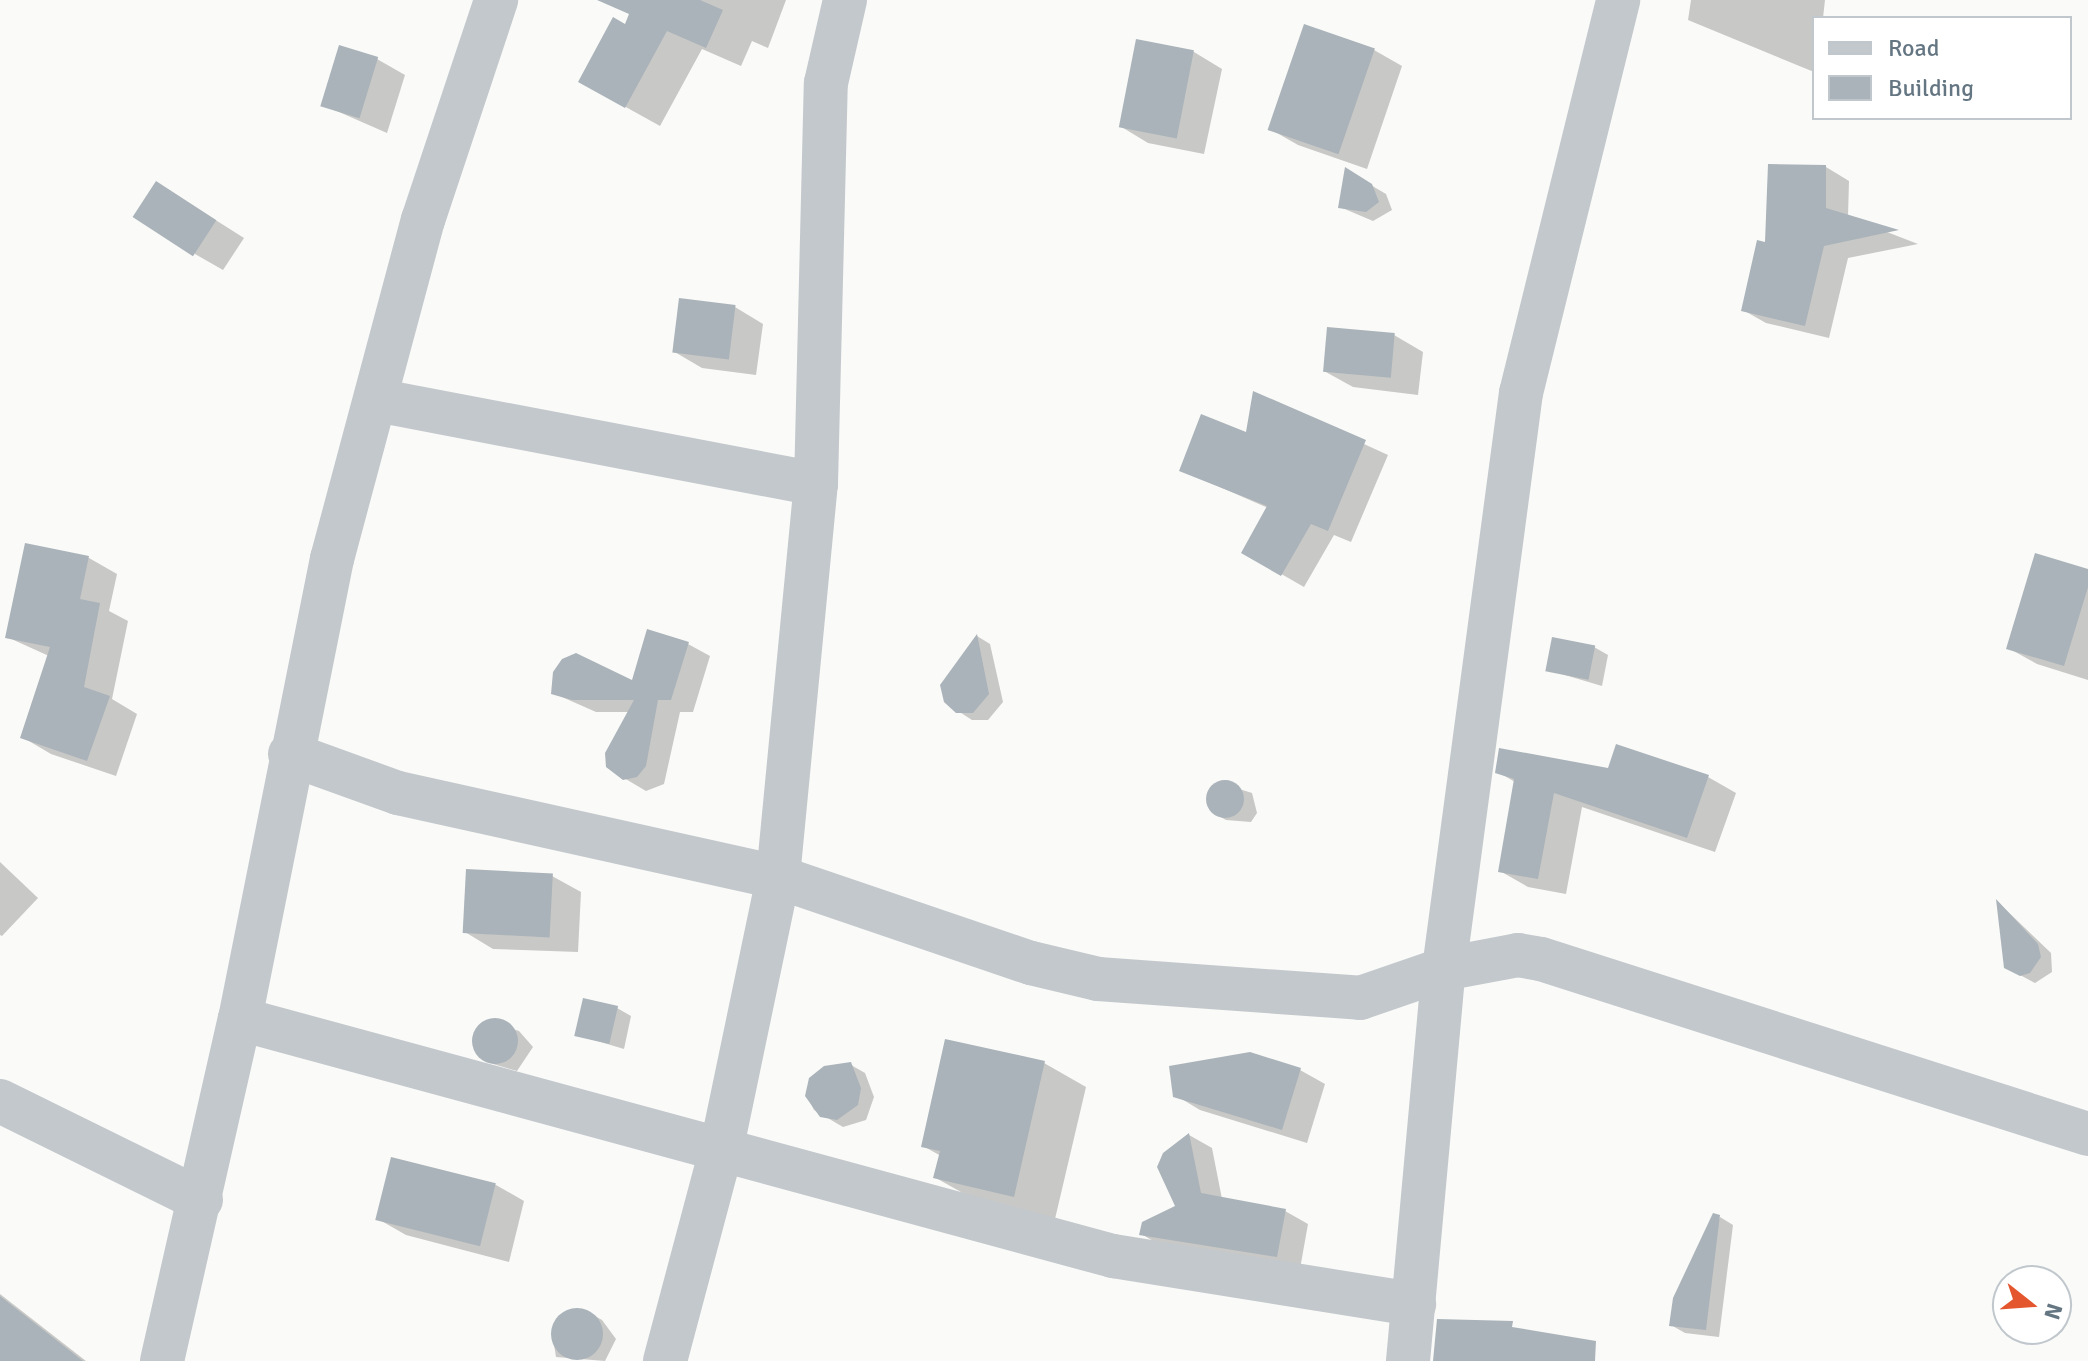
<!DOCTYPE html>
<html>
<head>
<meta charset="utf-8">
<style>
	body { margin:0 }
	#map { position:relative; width:2088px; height:1361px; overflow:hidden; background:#fafaf8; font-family:Signika,sans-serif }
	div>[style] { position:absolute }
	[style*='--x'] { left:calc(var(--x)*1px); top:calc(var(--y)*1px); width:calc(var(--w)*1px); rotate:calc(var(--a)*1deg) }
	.shadow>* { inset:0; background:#0003 }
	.building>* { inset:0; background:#aab3b9; transform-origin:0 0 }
	.round { border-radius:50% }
	.minor>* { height:44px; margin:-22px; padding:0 22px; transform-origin:22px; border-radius:22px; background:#c3c8cc }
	span { translate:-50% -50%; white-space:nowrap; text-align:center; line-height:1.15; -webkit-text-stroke:8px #fff; paint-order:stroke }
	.legend { position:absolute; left:1812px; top:16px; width:260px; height:104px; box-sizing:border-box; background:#fff; border:2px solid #c1c8cd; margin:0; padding:10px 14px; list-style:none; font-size:24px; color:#657683 }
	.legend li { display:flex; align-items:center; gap:16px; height:40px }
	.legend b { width:40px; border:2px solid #c1c8cd }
	.north { position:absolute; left:1992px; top:1265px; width:80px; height:80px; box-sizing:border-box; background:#fff; border:2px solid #c1c8cd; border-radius:50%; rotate:107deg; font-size:22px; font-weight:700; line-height:32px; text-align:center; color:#657683 }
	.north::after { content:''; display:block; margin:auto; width:28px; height:36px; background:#e4572e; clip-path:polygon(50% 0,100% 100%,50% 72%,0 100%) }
</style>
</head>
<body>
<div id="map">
	<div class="shadow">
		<div style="clip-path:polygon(638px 0,786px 0,768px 48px,752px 41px,741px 66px,702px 49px,660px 126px,615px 101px,626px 26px)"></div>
		<div style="clip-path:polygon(1691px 0,1825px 0,1823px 18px,1814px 18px,1814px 72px,1688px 20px)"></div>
		<div style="clip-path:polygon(1137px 41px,1194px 52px,1222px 69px,1204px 154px,1148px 143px,1120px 126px)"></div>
		<div style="clip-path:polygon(1374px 50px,1402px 66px,1367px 169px,1298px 145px,1270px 129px)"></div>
		<div style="clip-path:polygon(377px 59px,405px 75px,387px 133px,323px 105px)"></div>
		<div style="clip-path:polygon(1826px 167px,1849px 181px,1848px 217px,1918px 244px,1848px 258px,1829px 338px,1766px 323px,1743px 310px,1767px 245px)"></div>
		<div style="clip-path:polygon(1347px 171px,1386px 194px,1392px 210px,1373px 221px,1340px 207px)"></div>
		<div style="clip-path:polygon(184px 200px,244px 238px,223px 270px,195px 254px)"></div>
		<div style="clip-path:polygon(735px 307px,763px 324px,756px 375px,702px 368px,673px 351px)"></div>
		<div style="clip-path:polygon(1394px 335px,1423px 352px,1418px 395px,1353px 387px,1324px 371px)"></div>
		<div style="clip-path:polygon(1255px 394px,1388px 455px,1351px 542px,1334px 535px,1304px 587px,1243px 552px,1268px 508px,1181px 470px,1248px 435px)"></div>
		<div style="clip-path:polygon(27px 545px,89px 558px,117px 574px,109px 611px,128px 621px,112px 699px,137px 714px,116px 776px,51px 754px,22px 737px,49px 656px,7px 637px)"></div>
		<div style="clip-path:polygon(2088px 571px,2088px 680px,2037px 664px,2008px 648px)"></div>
		<div style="clip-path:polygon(977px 636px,990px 644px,1003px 702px,988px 720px,972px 720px,958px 711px,942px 685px)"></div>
		<div style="clip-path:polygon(688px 644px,710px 656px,693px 712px,680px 712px,664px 784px,646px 791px,624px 778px,630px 712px,596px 712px,553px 693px,633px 683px)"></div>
		<div style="clip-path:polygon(1594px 647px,1608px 655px,1602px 686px,1548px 670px)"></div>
		<div style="clip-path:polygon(1498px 772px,1708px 777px,1736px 793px,1715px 852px,1582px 807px,1566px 894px,1528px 887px,1500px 871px,1515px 782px)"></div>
		<div style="clip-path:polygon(1220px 783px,1252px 793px,1257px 813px,1251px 822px,1226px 820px,1212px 812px,1208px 793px)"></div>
		<div style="clip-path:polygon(0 862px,38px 898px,2px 936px,0 935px)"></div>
		<div style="clip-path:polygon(552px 876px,581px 892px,578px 952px,493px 949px,465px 932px)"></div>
		<div style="clip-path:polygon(1998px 902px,2051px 953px,2052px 972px,2035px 983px,2020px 975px)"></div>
		<div style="clip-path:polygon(617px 1008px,631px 1016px,624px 1049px,577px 1035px)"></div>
		<div style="clip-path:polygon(490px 1021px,519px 1031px,533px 1047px,517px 1071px,493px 1064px,474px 1049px,478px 1028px)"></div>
		<div style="clip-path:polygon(1044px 1063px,1086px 1087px,1055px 1219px,977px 1201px,936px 1178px,941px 1156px,923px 1146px)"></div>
		<div style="clip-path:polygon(851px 1065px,865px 1073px,874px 1097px,866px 1120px,843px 1127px,814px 1110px,807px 1096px)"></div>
		<div style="clip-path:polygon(1300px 1070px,1325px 1084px,1307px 1143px,1200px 1110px,1175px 1095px)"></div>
		<div style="clip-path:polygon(1189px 1135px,1212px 1148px,1222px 1199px,1285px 1211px,1308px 1224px,1300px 1269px,1164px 1247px,1141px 1234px,1178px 1207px)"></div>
		<div style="clip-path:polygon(393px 1159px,496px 1185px,524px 1201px,509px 1262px,406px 1235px,378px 1219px)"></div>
		<div style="clip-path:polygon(1720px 1217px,1733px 1225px,1719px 1337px,1685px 1333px,1671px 1325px)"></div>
		<div style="clip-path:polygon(0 1294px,86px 1361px,0 1361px)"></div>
		<div style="clip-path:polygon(566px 1312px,588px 1312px,602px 1320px,616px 1339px,605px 1361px,556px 1357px,552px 1332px)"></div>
	</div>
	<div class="building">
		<div style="clip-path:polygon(597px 0,700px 0,723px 10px,706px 48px,667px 31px,625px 108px,578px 82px,613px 17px,625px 24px,629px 14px)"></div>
		<div style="left:1304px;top:24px;width:75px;height:112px;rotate:19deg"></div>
		<div style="left:1136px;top:39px;width:59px;height:90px;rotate:11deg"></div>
		<div style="left:339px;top:45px;width:41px;height:64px;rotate:17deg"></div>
		<div style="clip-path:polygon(1768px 164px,1826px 165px,1826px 208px,1899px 230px,1824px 246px,1805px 326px,1741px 311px,1757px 240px,1765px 242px)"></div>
		<div style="clip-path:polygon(1345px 167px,1372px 184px,1379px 202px,1366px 212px,1338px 208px)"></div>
		<div style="left:156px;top:181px;width:72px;height:43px;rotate:33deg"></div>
		<div style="left:679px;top:298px;width:57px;height:55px;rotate:7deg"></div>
		<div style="left:1327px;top:327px;width:68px;height:45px;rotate:5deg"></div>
		<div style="clip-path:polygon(1253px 391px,1366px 440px,1328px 531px,1311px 524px,1281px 576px,1241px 553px,1267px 506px,1179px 471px,1201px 414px,1246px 432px)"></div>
		<div style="clip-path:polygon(25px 543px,89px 556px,80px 599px,100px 603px,84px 687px,110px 696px,87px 761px,20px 738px,50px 647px,5px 638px)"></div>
		<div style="clip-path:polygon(2035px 553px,2088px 569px,2088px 587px,2064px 666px,2006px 649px)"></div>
		<div style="clip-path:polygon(647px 629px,689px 642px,671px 700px,658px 700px,646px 766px,637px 777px,623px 780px,606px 767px,605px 753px,634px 700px,572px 700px,551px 694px,553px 672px,562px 659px,576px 653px,632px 680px)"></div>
		<div style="clip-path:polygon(977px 634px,989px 694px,973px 713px,956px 713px,944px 702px,940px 685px)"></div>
		<div style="left:1552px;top:637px;width:44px;height:35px;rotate:11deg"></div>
		<div style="clip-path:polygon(1616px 744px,1709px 775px,1687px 838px,1554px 793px,1538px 879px,1498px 872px,1514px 779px,1495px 773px,1499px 748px,1608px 768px)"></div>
		<div class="round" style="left:1206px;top:780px;width:38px;height:38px"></div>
		<div style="left:466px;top:869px;width:87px;height:64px;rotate:3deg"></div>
		<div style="clip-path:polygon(1996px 899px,2038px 944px,2041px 957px,2030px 973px,2020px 976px,2004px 968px)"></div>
		<div style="left:583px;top:998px;width:36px;height:39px;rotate:13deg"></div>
		<div class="round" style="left:472px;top:1018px;width:46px;height:46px"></div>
		<div style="clip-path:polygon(945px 1039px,1045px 1061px,1014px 1197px,933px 1178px,940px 1151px,921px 1147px)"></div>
		<div style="clip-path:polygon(1250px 1052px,1301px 1068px,1282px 1130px,1173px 1097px,1169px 1066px)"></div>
		<div style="clip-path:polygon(851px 1062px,861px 1088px,858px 1105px,837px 1120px,820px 1117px,805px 1096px,809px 1078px,824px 1066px)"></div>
		<div style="clip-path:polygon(1189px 1133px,1201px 1193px,1286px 1209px,1277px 1257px,1139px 1235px,1142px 1222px,1175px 1206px,1157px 1167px,1163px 1153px)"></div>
		<div style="left:391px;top:1157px;width:108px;height:65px;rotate:14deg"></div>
		<div style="clip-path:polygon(1713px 1213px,1720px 1215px,1706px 1330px,1669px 1326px,1673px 1298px)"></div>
		<div style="clip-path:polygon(0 1296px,83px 1361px,0 1361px)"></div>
		<div class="round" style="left:551px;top:1308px;width:52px;height:52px"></div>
		<div style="clip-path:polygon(1437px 1319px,1513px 1321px,1512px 1327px,1596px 1341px,1595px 1361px,1433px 1361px)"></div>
	</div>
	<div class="minor">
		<div style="--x:376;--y:400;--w:448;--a:10.8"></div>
		<div style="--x:290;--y:754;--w:115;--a:19.9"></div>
		<div style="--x:398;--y:793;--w:389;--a:12.5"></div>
		<div style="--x:778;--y:877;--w:267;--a:18.8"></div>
		<div style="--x:1031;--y:963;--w:69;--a:13.4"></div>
		<div style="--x:1098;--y:979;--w:263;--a:4.1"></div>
		<div style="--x:1360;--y:998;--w:89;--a:-19"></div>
		<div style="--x:1444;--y:969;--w:75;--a:-10.7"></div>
		<div style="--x:1518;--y:955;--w:23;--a:10"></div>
		<div style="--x:1541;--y:959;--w:574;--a:17.74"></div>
		<div style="--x:240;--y:1019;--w:905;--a:15.19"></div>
		<div style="--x:1113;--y:1256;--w:305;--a:9.1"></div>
		<div style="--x:0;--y:1101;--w:224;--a:26.2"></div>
		<div style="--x:162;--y:1361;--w:351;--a:-77.2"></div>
		<div style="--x:240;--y:1019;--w:469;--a:-78.7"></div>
		<div style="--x:332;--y:559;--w:351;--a:-75"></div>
		<div style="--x:423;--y:220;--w:232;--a:-71.6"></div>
		<div style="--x:665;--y:1361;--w:217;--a:-75.1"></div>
		<div style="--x:721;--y:1151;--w:280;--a:-78.2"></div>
		<div style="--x:778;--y:877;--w:395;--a:-84.5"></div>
		<div style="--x:816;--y:484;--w:401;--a:-88.6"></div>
		<div style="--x:826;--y:83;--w:85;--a:-77.1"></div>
		<div style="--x:1408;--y:1361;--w:394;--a:-84.8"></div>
		<div style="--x:1444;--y:969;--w:581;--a:-82.39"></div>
		<div style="--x:1521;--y:393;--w:405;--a:-76.1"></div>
	</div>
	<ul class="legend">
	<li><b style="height:10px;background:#c3c8cc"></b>Road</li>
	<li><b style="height:22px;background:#aab3b9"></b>Building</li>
	</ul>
	<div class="north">N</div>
</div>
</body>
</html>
